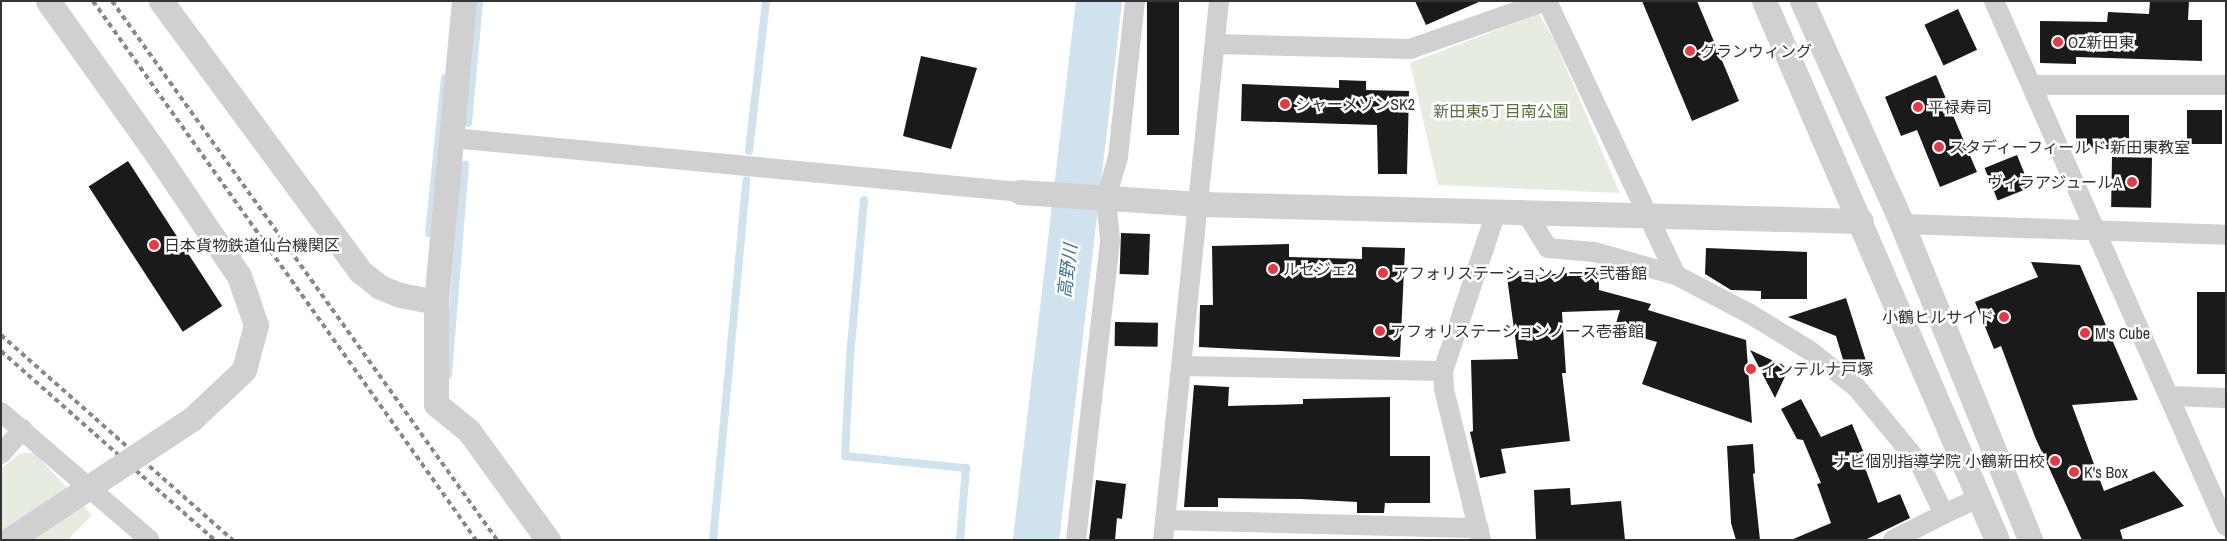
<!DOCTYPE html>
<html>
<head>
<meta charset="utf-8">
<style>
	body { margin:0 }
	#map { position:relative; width:2227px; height:541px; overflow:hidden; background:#fff; font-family:"Archivo Narrow","Noto Sans JP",sans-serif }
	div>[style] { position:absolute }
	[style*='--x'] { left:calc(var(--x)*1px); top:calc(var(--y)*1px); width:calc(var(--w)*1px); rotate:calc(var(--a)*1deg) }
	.green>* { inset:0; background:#e6ecdf }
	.stream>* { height:8px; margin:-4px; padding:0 4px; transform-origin:4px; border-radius:4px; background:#cfe2ee }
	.river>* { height:46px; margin:-23px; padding:0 23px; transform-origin:23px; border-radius:23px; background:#cfe2ee }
	.building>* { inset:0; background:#1a1a1a; transform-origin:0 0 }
	.minor>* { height:20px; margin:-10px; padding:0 10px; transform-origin:10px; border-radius:10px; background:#d0d0d0 }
	.tertiary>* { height:25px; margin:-12.5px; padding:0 12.5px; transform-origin:12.5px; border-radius:12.5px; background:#d0d0d0 }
	.rail>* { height:4px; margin-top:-2px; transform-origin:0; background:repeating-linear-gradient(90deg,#888 0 5px,transparent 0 9px) }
	.tertiary-bridge>* { height:25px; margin:-12.5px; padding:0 12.5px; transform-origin:12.5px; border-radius:12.5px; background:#d0d0d0 }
	.dots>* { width:14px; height:14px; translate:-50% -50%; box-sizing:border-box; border:2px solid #fff; border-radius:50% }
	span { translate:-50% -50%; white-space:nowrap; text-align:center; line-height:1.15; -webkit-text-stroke:5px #fff; paint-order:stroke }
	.poi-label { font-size:16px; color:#333 }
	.left { translate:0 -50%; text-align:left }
	.right { translate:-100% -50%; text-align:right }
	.park-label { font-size:16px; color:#56703f }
	.water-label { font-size:18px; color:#3f7597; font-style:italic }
	.frame { position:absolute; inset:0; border:2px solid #333; pointer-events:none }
</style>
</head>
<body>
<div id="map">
	<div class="green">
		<div style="clip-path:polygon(1539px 14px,1554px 40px,1620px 193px,1438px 185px,1410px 63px)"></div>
		<div style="clip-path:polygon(34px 452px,92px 515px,68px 540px,1px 540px,1px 469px,19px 454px)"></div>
	</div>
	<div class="stream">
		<div style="--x:468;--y:123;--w:122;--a:-84.8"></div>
		<div style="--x:749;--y:151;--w:151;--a:-83.5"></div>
		<div style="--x:864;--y:200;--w:158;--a:95.1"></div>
		<div style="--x:850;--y:357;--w:99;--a:92.9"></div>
		<div style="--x:845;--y:456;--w:122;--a:5.7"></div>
		<div style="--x:966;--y:468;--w:72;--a:94.8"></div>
		<div style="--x:429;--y:233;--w:156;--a:-84.1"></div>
		<div style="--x:448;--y:375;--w:211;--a:-85.4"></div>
		<div style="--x:713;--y:540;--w:361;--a:-84.7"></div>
	</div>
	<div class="river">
		<div style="--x:1036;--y:540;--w:543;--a:-83.33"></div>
	</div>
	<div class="building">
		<div style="left:1147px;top:1px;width:32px;height:134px"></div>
		<div style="clip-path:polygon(1415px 1px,1481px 1px,1426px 25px)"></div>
		<div style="clip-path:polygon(1642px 1px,1697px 1px,1739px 101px,1692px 121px)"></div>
		<div style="clip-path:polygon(2150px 1px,2189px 1px,2188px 20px,2202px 20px,2202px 61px,2076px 57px,2076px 64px,2040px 63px,2040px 21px,2107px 22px,2108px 12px,2149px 14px)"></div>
		<div style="left:1958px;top:9px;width:45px;height:37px;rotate:65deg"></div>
		<div style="clip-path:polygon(921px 56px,977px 68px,951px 149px,903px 136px)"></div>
		<div style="clip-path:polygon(1936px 75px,1977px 172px,1940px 187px,1917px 130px,1901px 136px,1885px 97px)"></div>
		<div style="clip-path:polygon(1339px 80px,1366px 81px,1366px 90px,1409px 91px,1407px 174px,1378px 174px,1377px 125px,1241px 121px,1242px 84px,1339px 88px)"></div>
		<div style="left:2187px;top:110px;width:35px;height:34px"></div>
		<div style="left:2076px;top:115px;width:53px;height:34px"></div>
		<div style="left:2017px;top:155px;width:35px;height:35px;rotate:68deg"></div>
		<div style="left:2112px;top:157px;width:40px;height:50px;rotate:1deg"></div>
		<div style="left:128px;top:161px;width:173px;height:47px;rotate:57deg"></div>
		<div style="left:1121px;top:233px;width:29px;height:41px;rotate:2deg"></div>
		<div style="clip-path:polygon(1289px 244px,1289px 257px,1362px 259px,1362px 247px,1405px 248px,1400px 357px,1199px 347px,1200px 305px,1213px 305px,1212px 246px)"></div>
		<div style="clip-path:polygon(1706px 248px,1807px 252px,1807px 299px,1761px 299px,1761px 291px,1731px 290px,1705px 274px)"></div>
		<div style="clip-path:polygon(2031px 262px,2080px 265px,2138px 400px,2072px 405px,2104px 491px,2154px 471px,2184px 506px,2120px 530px,2123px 540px,2082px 540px,2035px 437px,2001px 346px,1994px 349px,1975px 302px,2038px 277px)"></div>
		<div style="clip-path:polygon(1599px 271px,1599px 290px,1651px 304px,1648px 310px,1746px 340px,1752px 423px,1642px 384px,1657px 342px,1614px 330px,1620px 310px,1562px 312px,1566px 373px,1562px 373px,1570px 441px,1501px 449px,1506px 473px,1480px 478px,1470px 432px,1473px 431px,1471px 360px,1518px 359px,1507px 277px)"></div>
		<div style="left:2197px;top:292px;width:29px;height:82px"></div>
		<div style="clip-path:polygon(1846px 298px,1866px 361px,1850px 367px,1844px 363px,1836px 336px,1788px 317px)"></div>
		<div style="left:1115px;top:322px;width:43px;height:24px;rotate:1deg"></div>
		<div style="clip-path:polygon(1750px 350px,1789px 368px,1775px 398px)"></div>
		<div style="clip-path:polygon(1194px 385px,1229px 387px,1228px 406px,1303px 404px,1303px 399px,1390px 397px,1390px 456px,1430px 456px,1430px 503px,1385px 503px,1384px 513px,1357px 513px,1357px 502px,1301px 499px,1218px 498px,1218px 507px,1184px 507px)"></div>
		<div style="clip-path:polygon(1801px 399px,1821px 437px,1852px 424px,1864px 453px,1860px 454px,1878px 503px,1900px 494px,1910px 518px,1865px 540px,1791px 540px,1831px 523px,1817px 484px,1821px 483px,1803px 440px,1797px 439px,1781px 409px)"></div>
		<div style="clip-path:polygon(1753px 444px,1755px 473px,1753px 474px,1760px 540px,1736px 540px,1731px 523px,1727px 446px)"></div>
		<div style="clip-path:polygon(1096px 480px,1126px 484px,1122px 519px,1117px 518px,1115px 540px,1089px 540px)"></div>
		<div style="clip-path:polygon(1570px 488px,1571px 505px,1621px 501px,1625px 540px,1536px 540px,1534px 490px)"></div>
	</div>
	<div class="minor">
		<div style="--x:1547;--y:1;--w:303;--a:64.8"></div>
		<div style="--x:1994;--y:1;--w:574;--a:66.16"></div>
		<div style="--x:1215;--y:44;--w:195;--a:1.5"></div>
		<div style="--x:1410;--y:49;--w:144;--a:-19.4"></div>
		<div style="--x:2031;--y:85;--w:195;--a:0"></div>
		<div style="--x:453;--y:138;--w:570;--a:5.44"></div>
		<div style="--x:1526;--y:213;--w:41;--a:57.8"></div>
		<div style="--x:1548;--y:248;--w:46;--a:5"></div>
		<div style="--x:1594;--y:252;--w:85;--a:15.7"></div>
		<div style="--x:1676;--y:275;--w:84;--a:27.8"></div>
		<div style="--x:1750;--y:314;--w:69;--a:31.4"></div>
		<div style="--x:1809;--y:350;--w:61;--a:38.4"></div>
		<div style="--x:1857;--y:388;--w:99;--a:50.3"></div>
		<div style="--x:1920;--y:464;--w:55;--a:64.4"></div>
		<div style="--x:1944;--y:514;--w:40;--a:-25"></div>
		<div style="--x:1902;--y:224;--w:324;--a:1.9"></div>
		<div style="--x:1182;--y:366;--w:261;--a:1.1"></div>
		<div style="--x:2169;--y:396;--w:57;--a:2"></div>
		<div style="--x:1;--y:412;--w:196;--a:40.7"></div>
		<div style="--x:1;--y:454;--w:33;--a:-49"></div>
		<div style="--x:1165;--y:520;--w:314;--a:1.5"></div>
		<div style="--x:1076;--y:540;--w:302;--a:-83.5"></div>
		<div style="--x:1110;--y:240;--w:42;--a:-95.4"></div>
		<div style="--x:1106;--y:198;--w:43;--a:-73.7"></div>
		<div style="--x:1118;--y:157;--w:157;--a:-83.8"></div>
		<div style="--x:1163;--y:540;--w:542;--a:-84.07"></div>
		<div style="--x:1481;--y:540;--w:155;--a:-103.8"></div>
		<div style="--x:1444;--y:389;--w:18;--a:-93"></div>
		<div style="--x:1443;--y:371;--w:167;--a:-71.5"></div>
		<div style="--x:1893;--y:540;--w:57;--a:-27"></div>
	</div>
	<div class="tertiary">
		<div style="--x:48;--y:1;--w:186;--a:54.6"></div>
		<div style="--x:161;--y:1;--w:337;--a:53.6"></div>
		<div style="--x:361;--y:272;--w:24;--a:38"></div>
		<div style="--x:380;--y:287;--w:22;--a:22"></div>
		<div style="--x:400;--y:295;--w:37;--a:11"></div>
		<div style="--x:436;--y:302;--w:302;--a:-84.7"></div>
		<div style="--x:1764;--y:1;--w:587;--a:66.62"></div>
		<div style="--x:1802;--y:1;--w:244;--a:65.8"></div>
		<div style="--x:1902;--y:224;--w:341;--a:67.9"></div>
		<div style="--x:1020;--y:192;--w:180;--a:3.8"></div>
		<div style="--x:1200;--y:204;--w:661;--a:1.47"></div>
		<div style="--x:436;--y:302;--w:102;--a:90"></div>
		<div style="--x:436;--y:404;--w:43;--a:39.3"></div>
		<div style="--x:469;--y:431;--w:135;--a:54.1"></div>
	</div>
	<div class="rail">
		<div style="--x:93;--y:1;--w:661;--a:54.6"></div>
		<div style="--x:112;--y:1;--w:662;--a:54.46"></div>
		<div style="--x:1;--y:335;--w:310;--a:41.5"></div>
		<div style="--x:1;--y:351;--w:286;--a:41.5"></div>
	</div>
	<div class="tertiary-bridge">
		<div style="--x:9;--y:540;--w:219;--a:-33.5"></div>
		<div style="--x:192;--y:419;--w:71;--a:-43.3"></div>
		<div style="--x:244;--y:370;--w:47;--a:-75.1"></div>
		<div style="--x:256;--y:325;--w:52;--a:-109.1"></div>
		<div style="--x:239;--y:276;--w:148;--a:-124"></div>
	</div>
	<div class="dots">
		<div style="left:2058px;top:42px;background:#e63946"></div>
		<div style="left:1690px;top:51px;background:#e63946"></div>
		<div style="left:1285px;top:104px;background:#e63946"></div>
		<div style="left:1918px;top:107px;background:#e63946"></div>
		<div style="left:1939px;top:147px;background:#e63946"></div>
		<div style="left:2132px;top:182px;background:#e63946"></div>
		<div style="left:154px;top:245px;background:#e63946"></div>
		<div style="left:1273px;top:269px;background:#e63946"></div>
		<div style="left:1383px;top:273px;background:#e63946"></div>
		<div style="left:2004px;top:317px;background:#e63946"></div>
		<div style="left:1380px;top:331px;background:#e63946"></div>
		<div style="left:2085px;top:333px;background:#e63946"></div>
		<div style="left:1751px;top:369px;background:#e63946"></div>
		<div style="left:2055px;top:461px;background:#e63946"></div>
		<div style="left:2074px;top:472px;background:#e63946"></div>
	</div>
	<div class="poi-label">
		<span class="left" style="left:2068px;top:42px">OZ新田東</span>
		<span class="left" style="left:1700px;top:51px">グランウィング</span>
		<span class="left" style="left:1295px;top:104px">シャーメゾンSK2</span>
		<span class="left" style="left:1928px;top:107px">平禄寿司</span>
		<span class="left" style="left:1949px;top:147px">スタディーフィールド 新田東教室</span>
		<span class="right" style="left:2122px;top:182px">ヴィラアジュールA</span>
		<span class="left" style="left:164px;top:245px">日本貨物鉄道仙台機関区</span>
		<span class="left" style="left:1283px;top:269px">ルセジェ2</span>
		<span class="left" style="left:1393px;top:273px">アフォリステーションノース弐番館</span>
		<span class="right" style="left:1994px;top:317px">小鶴ヒルサイド</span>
		<span class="left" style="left:1390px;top:331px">アフォリステーションノース壱番館</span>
		<span class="left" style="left:2095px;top:333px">M's Cube</span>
		<span class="left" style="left:1761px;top:369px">インテルナ戸塚</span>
		<span class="right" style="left:2045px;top:461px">ナビ個別指導学院 小鶴新田校</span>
		<span class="left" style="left:2084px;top:472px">K's Box</span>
	</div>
	<div class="park-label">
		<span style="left:1501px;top:111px">新田東5丁目南公園</span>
	</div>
	<div class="water-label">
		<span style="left:1068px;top:271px;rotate:-83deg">高野川</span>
	</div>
	<div class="frame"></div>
</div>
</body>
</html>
